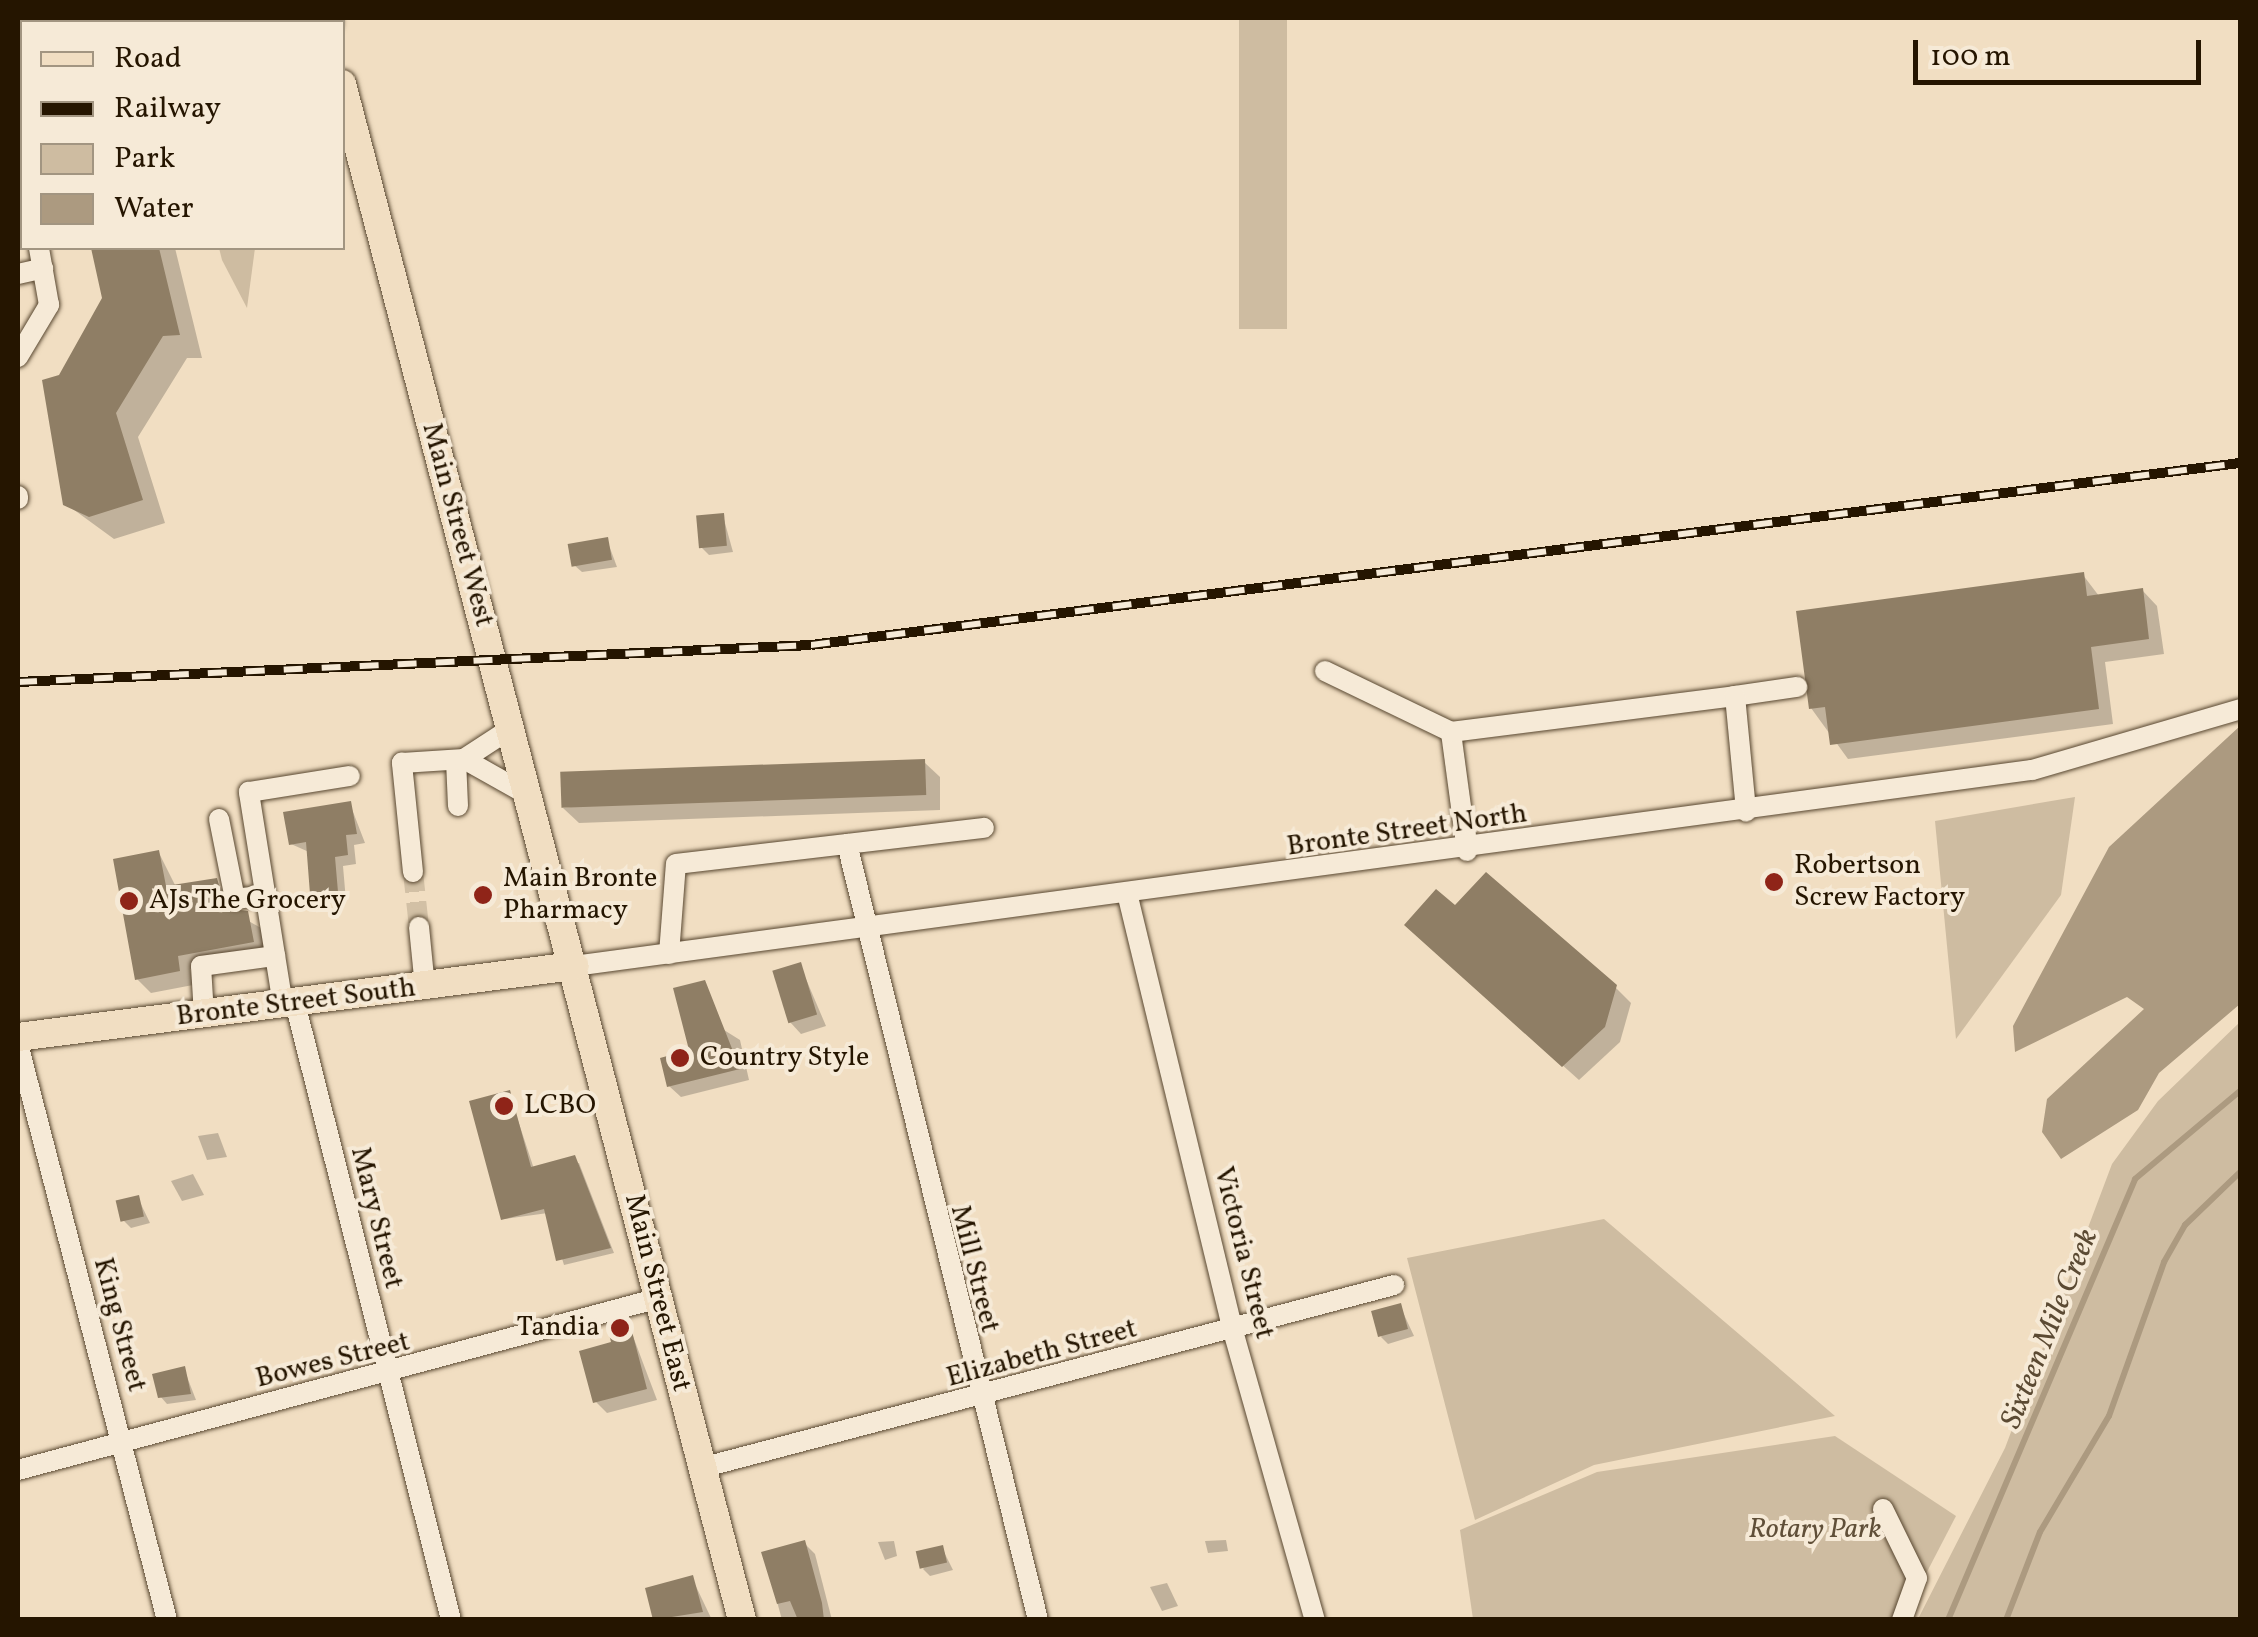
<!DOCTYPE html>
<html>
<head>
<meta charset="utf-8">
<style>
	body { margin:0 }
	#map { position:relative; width:2258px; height:1637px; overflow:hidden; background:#f1dec2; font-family:Vollkorn,serif }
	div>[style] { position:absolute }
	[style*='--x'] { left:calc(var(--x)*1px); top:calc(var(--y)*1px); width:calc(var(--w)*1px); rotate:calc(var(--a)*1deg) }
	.green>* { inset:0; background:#cebca1; transform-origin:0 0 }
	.water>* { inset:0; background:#ac9a80 }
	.shadow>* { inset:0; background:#0003 }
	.stream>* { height:6px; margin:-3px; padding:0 3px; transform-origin:3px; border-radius:3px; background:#ac9a80 }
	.building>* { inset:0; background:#8f7e65; transform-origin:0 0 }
	.minor-tunnel>* { height:20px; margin-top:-10px; transform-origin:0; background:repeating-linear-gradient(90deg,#d2c0a5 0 20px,transparent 0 30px) }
	.roads { filter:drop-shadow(0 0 2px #584730) drop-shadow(0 0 2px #584730) }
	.minor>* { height:20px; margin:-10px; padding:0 10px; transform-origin:10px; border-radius:10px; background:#f6ead7 }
	.major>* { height:28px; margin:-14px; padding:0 14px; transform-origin:14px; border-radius:14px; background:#f1dec2 }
	.rail>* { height:10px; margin-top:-5px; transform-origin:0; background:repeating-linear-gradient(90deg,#f6ead7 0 19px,#251500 0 38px); box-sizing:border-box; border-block:2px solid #251500 }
	.dots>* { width:28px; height:28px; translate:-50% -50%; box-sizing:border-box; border:5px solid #f6ead7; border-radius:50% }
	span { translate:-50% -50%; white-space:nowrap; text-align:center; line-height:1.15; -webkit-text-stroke:8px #f6ead7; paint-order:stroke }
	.street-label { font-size:28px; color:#251500 }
	.poi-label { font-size:28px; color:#251500 }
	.left { translate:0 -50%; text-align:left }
	.right { translate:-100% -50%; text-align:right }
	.park-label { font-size:28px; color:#604f38; font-style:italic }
	.water-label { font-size:30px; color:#5b4a33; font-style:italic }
	.frame { position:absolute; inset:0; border:20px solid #251500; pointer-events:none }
	.legend { position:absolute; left:20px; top:20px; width:325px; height:230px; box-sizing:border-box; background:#f6ead7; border:2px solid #a29581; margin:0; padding:12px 18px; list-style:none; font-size:30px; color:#251500 }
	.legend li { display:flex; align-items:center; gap:20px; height:50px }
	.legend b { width:50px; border:2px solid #a29581 }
	.scale { position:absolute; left:1913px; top:40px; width:288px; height:45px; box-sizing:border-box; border:5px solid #251500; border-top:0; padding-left:12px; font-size:30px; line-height:35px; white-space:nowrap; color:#251500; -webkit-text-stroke:8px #f6ead7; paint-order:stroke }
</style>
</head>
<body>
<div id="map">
	<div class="green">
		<div style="left:1239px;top:18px;width:48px;height:311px"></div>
		<div style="clip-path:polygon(219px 248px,255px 248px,247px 308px,222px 260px)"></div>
		<div style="clip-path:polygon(2075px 797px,2061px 895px,1956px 1039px,1935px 821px)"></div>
		<div style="clip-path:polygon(2240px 1022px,2240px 1619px,1918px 1619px,2005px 1448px,2112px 1164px,2158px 1101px)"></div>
		<div style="clip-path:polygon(1604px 1219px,1835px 1416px,1594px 1465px,1475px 1520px,1407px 1258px)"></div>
		<div style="clip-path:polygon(1835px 1436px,1956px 1516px,1902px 1620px,1473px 1619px,1460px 1530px,1597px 1472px)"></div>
	</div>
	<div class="water">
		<div style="clip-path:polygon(2240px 726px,2240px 1004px,2159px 1073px,2138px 1110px,2061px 1159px,2042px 1132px,2047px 1099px,2144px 1009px,2127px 997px,2015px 1052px,2013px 1026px,2109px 847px)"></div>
	</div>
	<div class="shadow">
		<div style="clip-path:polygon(94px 248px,175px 248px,202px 358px,187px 358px,138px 437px,165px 523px,114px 539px,66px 504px,60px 377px,104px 298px)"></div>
		<div style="clip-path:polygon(723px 516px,733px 552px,709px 555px,702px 548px)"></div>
		<div style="clip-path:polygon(607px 540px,617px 567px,582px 572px,574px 565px)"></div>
		<div style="clip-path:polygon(2083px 575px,2099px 596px,2142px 590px,2157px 606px,2164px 654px,2105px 662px,2113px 724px,1848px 759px,1811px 708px)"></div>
		<div style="clip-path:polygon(924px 762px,940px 777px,940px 810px,579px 823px,563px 808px)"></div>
		<div style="clip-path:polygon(350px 804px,365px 843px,354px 845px,356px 864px,343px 866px,346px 901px,322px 903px,309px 852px,291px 844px)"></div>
		<div style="clip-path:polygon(159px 853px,176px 887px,216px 880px,238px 915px,261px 928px,266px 956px,190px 969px,193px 985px,151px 993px,137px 979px)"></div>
		<div style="clip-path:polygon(1455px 908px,1615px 987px,1631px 1003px,1620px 1042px,1579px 1080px,1423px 940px)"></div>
		<div style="clip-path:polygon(800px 965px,826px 1026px,801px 1034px,790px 1022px)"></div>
		<div style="clip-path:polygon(704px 983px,724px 1030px,740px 1040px,749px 1080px,681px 1097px,669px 1086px,692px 1052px)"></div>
		<div style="clip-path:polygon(509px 1093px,534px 1169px,579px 1163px,614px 1253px,564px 1265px,548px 1213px,504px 1219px)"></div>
		<div style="clip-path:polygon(218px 1133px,227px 1157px,207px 1160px,198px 1136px)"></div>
		<div style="clip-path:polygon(193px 1174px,204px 1195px,182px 1201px,171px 1181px)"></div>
		<div style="clip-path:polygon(138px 1198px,150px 1223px,131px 1228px,124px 1221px)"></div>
		<div style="clip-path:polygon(1400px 1306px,1414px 1336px,1388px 1344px,1381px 1337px)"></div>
		<div style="clip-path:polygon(628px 1323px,657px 1400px,607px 1413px,596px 1402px)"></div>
		<div style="clip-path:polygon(184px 1369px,196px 1400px,167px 1404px,160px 1396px)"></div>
		<div style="clip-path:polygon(1226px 1540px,1228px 1551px,1208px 1553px,1205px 1541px)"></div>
		<div style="clip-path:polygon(894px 1541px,897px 1556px,885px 1560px,878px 1542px)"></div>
		<div style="clip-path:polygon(804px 1543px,815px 1554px,832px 1620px,782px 1620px,764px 1553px)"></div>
		<div style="clip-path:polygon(942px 1548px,953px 1570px,930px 1576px,923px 1569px)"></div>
		<div style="clip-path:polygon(692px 1578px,712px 1620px,656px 1620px)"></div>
		<div style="clip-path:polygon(1167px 1583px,1178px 1606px,1162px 1611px,1150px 1587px)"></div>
	</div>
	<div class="stream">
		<div style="--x:1948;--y:1620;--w:479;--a:-67"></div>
		<div style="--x:2135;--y:1179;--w:137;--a:-40"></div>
		<div style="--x:2006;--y:1620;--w:94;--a:-68.9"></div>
		<div style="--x:2040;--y:1532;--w:135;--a:-59.3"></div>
		<div style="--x:2109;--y:1416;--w:164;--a:-70.3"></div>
		<div style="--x:2164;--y:1262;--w:43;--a:-60.4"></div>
		<div style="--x:2185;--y:1225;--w:76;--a:-43.9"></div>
	</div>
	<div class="building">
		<div style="clip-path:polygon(91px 248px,159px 248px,180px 335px,163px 336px,116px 413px,143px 500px,89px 517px,63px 505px,42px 380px,59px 375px,102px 298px)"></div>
		<div style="left:724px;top:513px;width:33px;height:28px;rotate:85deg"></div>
		<div style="left:608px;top:537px;width:23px;height:41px;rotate:80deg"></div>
		<div style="clip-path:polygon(2084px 572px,2087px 596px,2143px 588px,2149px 639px,2091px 647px,2099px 709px,1830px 745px,1825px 707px,1809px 709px,1796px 611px)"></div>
		<div style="left:925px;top:759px;width:36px;height:365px;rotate:88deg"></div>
		<div style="clip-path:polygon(351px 801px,357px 834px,346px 835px,348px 855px,335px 857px,338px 892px,310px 894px,306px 842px,289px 845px,283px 812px)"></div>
		<div style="clip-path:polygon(159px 850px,166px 886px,217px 878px,225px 908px,248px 911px,254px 942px,178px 956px,180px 971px,135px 980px,113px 859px)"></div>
		<div style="clip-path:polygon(1486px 872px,1617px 985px,1605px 1027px,1562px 1067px,1404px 925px,1436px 889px,1455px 905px)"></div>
		<div style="left:801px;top:962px;width:55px;height:30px;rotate:73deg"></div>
		<div style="clip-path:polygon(705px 980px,740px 1069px,667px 1087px,660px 1058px,689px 1050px,673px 988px)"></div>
		<div style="clip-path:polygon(510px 1090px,531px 1167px,575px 1155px,611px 1248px,556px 1261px,544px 1209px,501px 1220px,469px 1101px)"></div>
		<div style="left:139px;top:1195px;width:22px;height:24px;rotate:77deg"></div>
		<div style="left:1401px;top:1303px;width:27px;height:31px;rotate:75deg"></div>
		<div style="clip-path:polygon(629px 1320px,647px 1389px,593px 1403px,579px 1351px,611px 1342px,607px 1326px)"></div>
		<div style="clip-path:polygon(185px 1366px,191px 1394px,158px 1398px,152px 1374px)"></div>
		<div style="clip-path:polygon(805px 1540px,822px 1603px,824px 1620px,798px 1620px,790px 1601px,777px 1604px,761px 1552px)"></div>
		<div style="left:943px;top:1545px;width:18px;height:28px;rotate:77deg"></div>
		<div style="clip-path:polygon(693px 1575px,703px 1612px,653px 1620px,645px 1588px)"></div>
	</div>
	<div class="minor-tunnel">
		<div style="--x:413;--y:872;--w:55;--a:83.8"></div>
	</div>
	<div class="roads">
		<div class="minor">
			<div style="--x:18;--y:87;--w:4;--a:0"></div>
			<div style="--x:18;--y:142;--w:22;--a:80"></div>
			<div style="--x:18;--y:274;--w:26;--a:-13"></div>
			<div style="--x:18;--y:357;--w:61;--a:-59.2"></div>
			<div style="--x:49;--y:305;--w:58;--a:-100"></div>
			<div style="--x:18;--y:496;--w:3;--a:90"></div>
			<div style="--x:1325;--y:671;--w:140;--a:25.8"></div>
			<div style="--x:1735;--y:696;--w:63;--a:-8.3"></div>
			<div style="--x:464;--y:759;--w:55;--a:-33.1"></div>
			<div style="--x:456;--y:760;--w:46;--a:87.5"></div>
			<div style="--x:219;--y:819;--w:82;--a:78.7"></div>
			<div style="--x:235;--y:899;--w:31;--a:-7"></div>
			<div style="--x:847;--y:844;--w:799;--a:76.17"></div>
			<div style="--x:1467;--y:851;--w:120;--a:-97.7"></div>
			<div style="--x:1451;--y:732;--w:286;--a:-7.2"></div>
			<div style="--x:1735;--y:696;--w:116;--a:84.5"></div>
			<div style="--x:413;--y:872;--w:110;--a:-95.8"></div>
			<div style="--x:402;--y:763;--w:62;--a:-3.7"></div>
			<div style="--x:464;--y:759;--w:71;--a:29.4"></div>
			<div style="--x:1128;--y:897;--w:447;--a:76.4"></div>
			<div style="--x:1233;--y:1331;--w:300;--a:74.2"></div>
			<div style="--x:419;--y:927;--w:60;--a:84.3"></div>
			<div style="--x:669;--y:954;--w:90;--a:-85.6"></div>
			<div style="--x:676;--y:864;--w:310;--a:-6.7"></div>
			<div style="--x:574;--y:966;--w:1471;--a:-7.66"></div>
			<div style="--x:2032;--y:770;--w:217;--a:-16.3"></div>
			<div style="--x:295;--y:1003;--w:636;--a:75.81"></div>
			<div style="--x:283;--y:1005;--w:216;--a:-99.1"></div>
			<div style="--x:249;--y:792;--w:102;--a:-9"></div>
			<div style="--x:204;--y:1015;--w:49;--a:-93.5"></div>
			<div style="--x:201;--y:966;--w:75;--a:-7.7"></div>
			<div style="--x:18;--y:1044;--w:595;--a:75.5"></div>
			<div style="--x:701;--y:1468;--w:717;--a:-14.79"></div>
			<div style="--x:18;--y:1470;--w:664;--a:-15.02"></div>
			<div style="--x:1883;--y:1509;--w:77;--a:63.8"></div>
			<div style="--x:1917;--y:1578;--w:45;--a:109.7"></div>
		</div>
		<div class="major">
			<div style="--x:327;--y:18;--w:4;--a:76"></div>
			<div style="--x:342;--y:84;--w:1587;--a:75.4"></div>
			<div style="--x:18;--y:1037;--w:561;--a:-7.28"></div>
		</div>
	</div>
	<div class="rail">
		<div style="--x:18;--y:682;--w:794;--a:-2.67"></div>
		<div style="--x:811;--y:645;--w:1441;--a:-7.26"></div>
	</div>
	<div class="dots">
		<div style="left:1774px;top:882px;background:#8f2418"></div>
		<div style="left:483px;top:895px;background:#8f2418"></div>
		<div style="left:129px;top:901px;background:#8f2418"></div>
		<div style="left:680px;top:1058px;background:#8f2418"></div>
		<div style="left:504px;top:1106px;background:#8f2418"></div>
		<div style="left:620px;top:1328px;background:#8f2418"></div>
	</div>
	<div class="street-label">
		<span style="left:457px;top:525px;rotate:75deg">Main Street West</span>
		<span style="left:1407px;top:831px;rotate:-8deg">Bronte Street North</span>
		<span style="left:296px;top:1003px;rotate:-7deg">Bronte Street South</span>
		<span style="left:376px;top:1218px;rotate:76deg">Mary Street</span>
		<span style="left:1243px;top:1253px;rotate:76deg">Victoria Street</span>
		<span style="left:974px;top:1269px;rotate:76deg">Mill Street</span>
		<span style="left:657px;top:1293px;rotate:76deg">Main Street East</span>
		<span style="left:119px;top:1325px;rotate:75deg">King Street</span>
		<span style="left:1042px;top:1354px;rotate:-15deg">Elizabeth Street</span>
		<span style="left:333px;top:1361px;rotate:-14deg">Bowes Street</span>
	</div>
	<div class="poi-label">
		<span class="left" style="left:1794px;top:882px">Robertson<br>Screw Factory</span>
		<span class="left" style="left:503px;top:895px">Main Bronte<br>Pharmacy</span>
		<span class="left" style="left:149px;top:901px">AJs The Grocery</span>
		<span class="left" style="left:700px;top:1058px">Country Style</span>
		<span class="left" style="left:524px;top:1106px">LCBO</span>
		<span class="right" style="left:600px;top:1328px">Tandia</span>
	</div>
	<div class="park-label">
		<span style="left:1815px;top:1530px">Rotary Park</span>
	</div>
	<div class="water-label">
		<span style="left:2050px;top:1329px;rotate:-68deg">Sixteen Mile Creek</span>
	</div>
	<div class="frame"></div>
	<ul class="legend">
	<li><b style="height:12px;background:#f1dec2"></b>Road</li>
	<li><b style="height:12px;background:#251500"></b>Railway</li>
	<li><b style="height:28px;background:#cebca1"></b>Park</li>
	<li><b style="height:28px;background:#ac9a80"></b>Water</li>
	</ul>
	<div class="scale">100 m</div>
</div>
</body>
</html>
